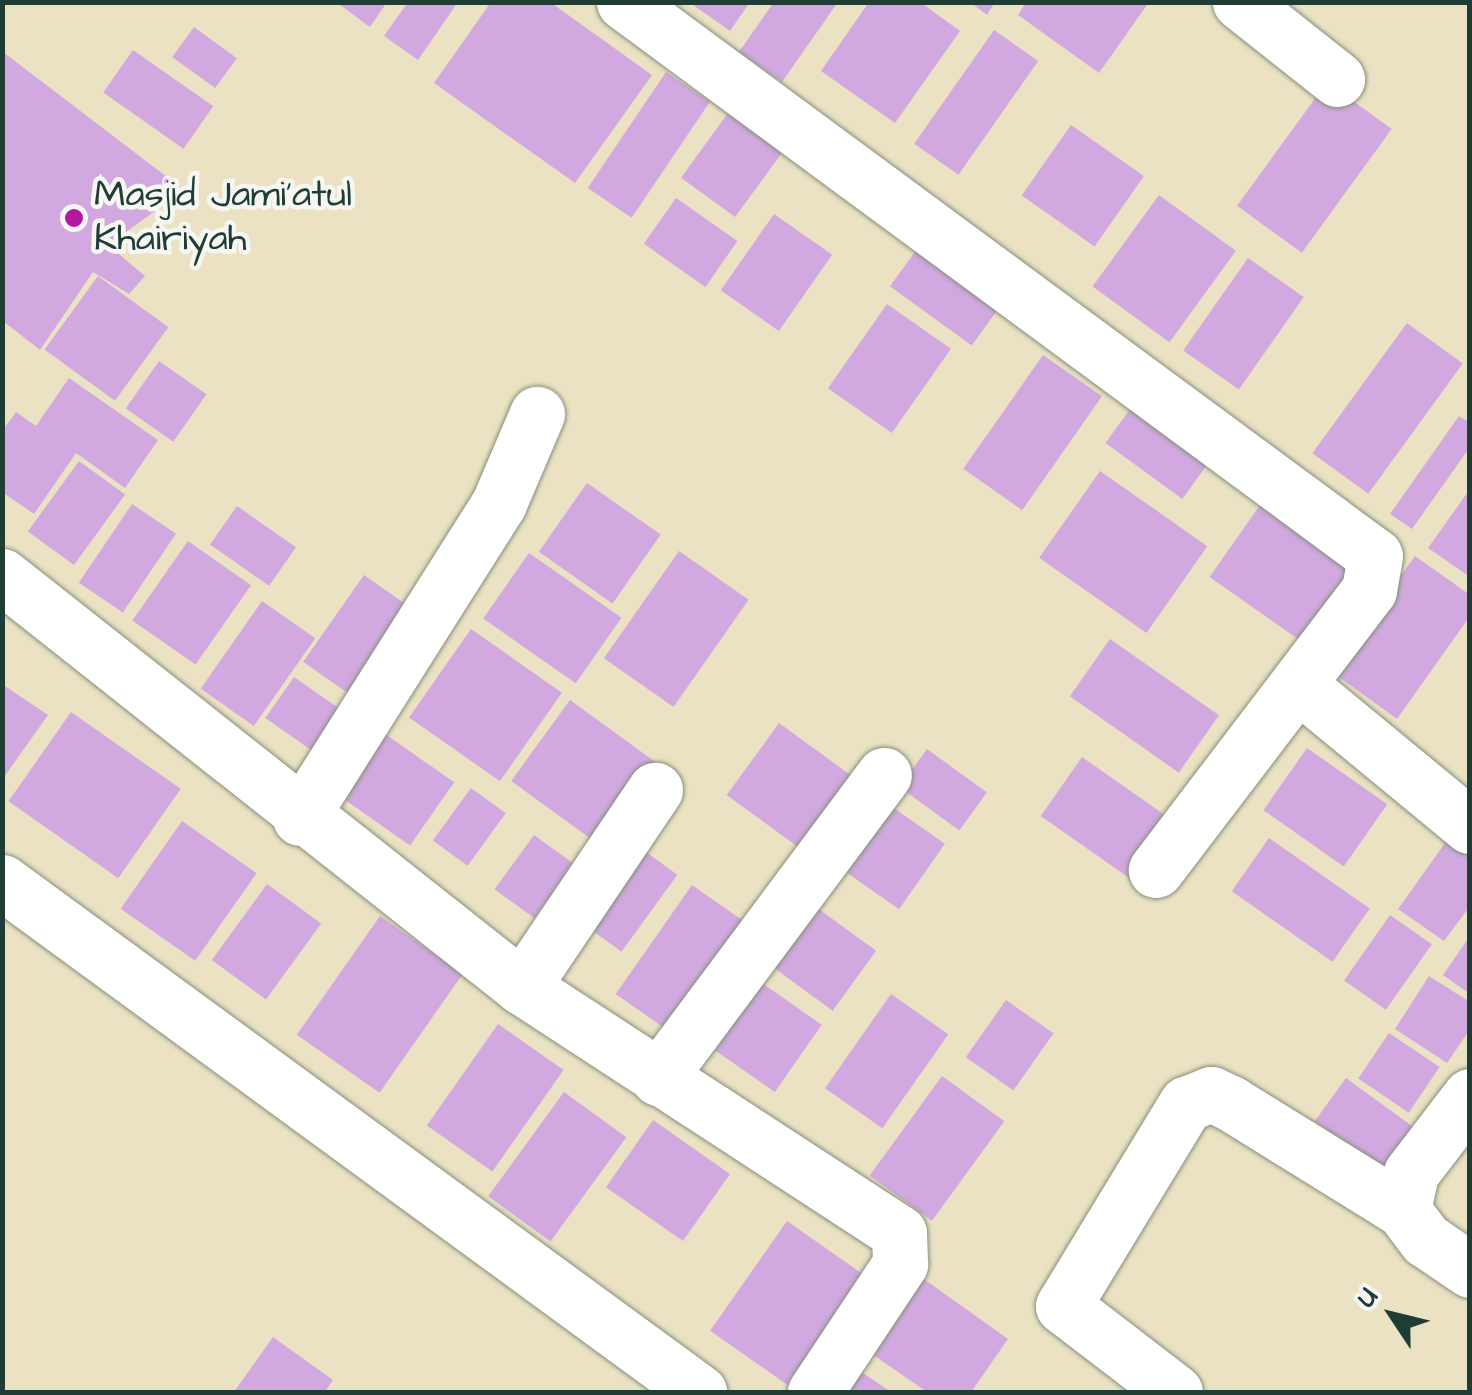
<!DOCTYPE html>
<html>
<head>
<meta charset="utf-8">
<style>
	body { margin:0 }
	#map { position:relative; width:1472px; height:1395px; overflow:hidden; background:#ebe2c3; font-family:"Architects Daughter",sans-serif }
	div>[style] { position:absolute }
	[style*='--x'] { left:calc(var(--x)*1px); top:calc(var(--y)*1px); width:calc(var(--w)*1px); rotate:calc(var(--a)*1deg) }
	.building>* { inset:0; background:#d1a9e0; transform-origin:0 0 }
	.roads { filter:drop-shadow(0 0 2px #85907c) drop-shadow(0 0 2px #85907c) }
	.minor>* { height:55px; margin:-27.5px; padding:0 27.5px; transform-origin:27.5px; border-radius:27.5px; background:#fff }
	.dots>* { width:28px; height:28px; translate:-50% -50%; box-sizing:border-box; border:5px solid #f6f6f2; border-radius:50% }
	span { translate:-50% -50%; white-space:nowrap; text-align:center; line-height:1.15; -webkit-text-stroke:9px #f6f6f2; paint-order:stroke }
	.poi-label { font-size:38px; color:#1f3d34 }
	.left { translate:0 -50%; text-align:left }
	.frame { position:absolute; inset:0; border:5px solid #1f3d34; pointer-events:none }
	.north { position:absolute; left:1342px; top:1265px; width:100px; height:100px; -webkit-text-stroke:8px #f6f6f2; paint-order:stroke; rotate:305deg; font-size:28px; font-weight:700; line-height:40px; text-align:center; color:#1f3d34 }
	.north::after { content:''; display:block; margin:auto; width:35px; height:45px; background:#1f3d34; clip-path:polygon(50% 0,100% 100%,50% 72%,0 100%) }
</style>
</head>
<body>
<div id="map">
	<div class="building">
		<div style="clip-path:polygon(336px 2px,387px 2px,370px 27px)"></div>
		<div style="clip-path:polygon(408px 2px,458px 2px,418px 60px,384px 36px)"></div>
		<div style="clip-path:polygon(491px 2px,550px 2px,652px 75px,575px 183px,434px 83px)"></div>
		<div style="clip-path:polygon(689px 2px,750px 2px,730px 31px)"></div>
		<div style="clip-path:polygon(774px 2px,838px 2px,782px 82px,739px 52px)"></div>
		<div style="clip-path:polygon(869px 2px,920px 2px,960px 31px,895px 123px,821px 71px)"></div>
		<div style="clip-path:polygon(970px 2px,995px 2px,987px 15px)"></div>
		<div style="clip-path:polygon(1026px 2px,1149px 2px,1099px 73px,1018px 15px)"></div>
		<div style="left:194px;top:27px;width:53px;height:37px;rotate:36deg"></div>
		<div style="left:994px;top:30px;width:54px;height:139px;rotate:35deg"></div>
		<div style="left:133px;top:50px;width:98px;height:52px;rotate:35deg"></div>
		<div style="clip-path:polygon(3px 52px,184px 190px,108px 245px,145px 276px,129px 294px,93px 272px,40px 350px,3px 321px)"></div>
		<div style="left:666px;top:72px;width:53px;height:140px;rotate:34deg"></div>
		<div style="left:1327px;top:82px;width:80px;height:153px;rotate:36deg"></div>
		<div style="left:728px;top:113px;width:67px;height:80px;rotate:36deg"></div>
		<div style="left:1071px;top:125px;width:89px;height:86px;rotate:35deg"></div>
		<div style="left:1159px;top:195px;width:95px;height:113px;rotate:36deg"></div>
		<div style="left:676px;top:198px;width:75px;height:56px;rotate:35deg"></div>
		<div style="left:774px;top:214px;width:71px;height:93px;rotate:35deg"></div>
		<div style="left:917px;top:249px;width:101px;height:46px;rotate:36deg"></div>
		<div style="left:1248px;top:258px;width:68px;height:113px;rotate:35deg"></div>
		<div style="left:98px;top:276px;width:87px;height:91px;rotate:36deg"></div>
		<div style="left:887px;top:304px;width:78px;height:103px;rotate:35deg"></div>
		<div style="left:1407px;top:323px;width:69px;height:161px;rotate:36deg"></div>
		<div style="left:1043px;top:355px;width:72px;height:139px;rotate:35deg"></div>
		<div style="left:159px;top:361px;width:58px;height:58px;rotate:35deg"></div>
		<div style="clip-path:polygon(69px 378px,158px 440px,125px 488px,76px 453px,34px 514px,2px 492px,2px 431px,16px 412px,36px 426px)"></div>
		<div style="left:1136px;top:401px;width:95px;height:52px;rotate:36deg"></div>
		<div style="clip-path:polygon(1459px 416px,1470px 423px,1470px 447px,1412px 529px,1390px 514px)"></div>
		<div style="left:79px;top:461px;width:57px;height:87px;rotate:36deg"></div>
		<div style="left:1100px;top:471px;width:131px;height:106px;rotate:35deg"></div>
		<div style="left:587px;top:483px;width:90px;height:84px;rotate:35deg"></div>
		<div style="clip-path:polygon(1470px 489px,1470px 577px,1428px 548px)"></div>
		<div style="left:132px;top:504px;width:53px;height:95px;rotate:34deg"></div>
		<div style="left:1260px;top:505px;width:133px;height:88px;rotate:35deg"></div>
		<div style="left:237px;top:506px;width:72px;height:47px;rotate:35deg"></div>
		<div style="left:188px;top:541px;width:77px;height:97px;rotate:35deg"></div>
		<div style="left:679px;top:551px;width:85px;height:131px;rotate:35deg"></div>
		<div style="left:529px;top:553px;width:113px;height:80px;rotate:35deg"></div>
		<div style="clip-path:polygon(1415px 556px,1470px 595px,1470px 616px,1397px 719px,1332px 672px)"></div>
		<div style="left:364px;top:575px;width:55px;height:106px;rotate:35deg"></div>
		<div style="left:262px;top:601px;width:65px;height:107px;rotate:35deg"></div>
		<div style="left:471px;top:629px;width:111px;height:108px;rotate:35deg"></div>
		<div style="left:1110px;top:639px;width:133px;height:70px;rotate:35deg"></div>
		<div style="left:294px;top:677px;width:59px;height:50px;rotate:35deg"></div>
		<div style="clip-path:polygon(2px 684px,48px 715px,2px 780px)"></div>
		<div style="left:570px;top:700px;width:117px;height:100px;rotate:36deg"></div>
		<div style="left:71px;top:712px;width:134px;height:109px;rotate:35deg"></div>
		<div style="left:779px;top:723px;width:91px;height:89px;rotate:36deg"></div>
		<div style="left:378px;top:729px;width:93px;height:77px;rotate:35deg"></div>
		<div style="left:1307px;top:748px;width:98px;height:76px;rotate:35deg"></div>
		<div style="left:927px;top:749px;width:74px;height:47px;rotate:36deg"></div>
		<div style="left:1082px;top:757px;width:111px;height:72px;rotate:35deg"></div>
		<div style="left:471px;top:788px;width:43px;height:65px;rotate:36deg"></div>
		<div style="left:881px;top:799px;width:78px;height:80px;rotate:35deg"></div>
		<div style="left:182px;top:821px;width:91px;height:107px;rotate:35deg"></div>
		<div style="left:534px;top:835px;width:49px;height:67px;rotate:36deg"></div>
		<div style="clip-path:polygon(1450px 836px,1470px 850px,1470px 906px,1444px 941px,1398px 909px)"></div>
		<div style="left:1269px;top:838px;width:123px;height:65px;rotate:35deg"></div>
		<div style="left:628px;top:839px;width:61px;height:95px;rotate:36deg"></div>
		<div style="left:267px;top:884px;width:67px;height:94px;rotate:36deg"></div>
		<div style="left:692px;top:885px;width:76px;height:133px;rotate:35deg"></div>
		<div style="left:809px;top:902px;width:83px;height:74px;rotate:36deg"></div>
		<div style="left:1390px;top:915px;width:51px;height:80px;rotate:35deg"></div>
		<div style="left:380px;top:916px;width:101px;height:145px;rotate:35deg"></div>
		<div style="clip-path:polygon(1470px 936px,1470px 994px,1443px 975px)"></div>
		<div style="clip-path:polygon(1429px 976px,1470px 1002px,1470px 1029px,1447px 1063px,1395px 1029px)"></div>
		<div style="left:762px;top:983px;width:73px;height:82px;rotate:35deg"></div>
		<div style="left:891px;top:994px;width:70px;height:115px;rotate:35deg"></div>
		<div style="left:1006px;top:1000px;width:58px;height:70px;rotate:35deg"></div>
		<div style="left:498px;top:1024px;width:80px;height:124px;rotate:35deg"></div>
		<div style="left:1389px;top:1033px;width:61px;height:55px;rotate:34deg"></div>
		<div style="left:942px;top:1076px;width:77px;height:123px;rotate:36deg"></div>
		<div style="left:1346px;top:1078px;width:83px;height:53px;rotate:36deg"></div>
		<div style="left:564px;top:1092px;width:77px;height:129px;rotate:36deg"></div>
		<div style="left:653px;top:1120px;width:94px;height:82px;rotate:35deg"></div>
		<div style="left:787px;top:1221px;width:104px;height:134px;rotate:35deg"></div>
		<div style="clip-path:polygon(921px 1277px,1008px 1339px,971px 1392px,927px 1392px,869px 1352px)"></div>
		<div style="clip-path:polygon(273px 1337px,333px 1380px,325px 1392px,234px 1392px)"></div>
		<div style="clip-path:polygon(860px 1371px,891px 1392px,845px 1392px)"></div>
	</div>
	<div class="roads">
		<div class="minor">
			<div style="--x:624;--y:2;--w:933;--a:36.42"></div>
			<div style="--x:1375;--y:556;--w:35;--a:100"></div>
			<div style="--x:1369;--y:590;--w:352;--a:127.3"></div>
			<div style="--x:1240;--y:2;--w:124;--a:38.4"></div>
			<div style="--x:2;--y:576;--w:663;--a:38.32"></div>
			<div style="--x:522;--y:987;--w:450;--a:33.1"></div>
			<div style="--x:899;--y:1233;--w:31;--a:88"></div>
			<div style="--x:900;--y:1264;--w:154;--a:123.6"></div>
			<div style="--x:1300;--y:686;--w:220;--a:39.5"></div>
			<div style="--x:300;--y:818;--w:373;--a:-57.7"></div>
			<div style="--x:499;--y:503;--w:97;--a:-66.9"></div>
			<div style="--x:2;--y:882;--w:864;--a:36.19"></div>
			<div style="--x:522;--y:987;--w:238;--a:-56"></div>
			<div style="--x:658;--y:1078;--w:378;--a:-53.3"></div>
			<div style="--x:1470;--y:1096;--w:97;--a:127.5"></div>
			<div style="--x:1411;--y:1173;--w:38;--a:102"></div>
			<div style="--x:1403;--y:1210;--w:38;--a:53"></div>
			<div style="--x:1426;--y:1240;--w:53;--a:34.3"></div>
			<div style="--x:1175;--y:1392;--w:141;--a:-142.5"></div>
			<div style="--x:1063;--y:1306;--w:237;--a:-58.7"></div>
			<div style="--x:1186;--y:1104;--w:27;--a:-22"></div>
			<div style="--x:1211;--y:1094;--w:23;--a:25"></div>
			<div style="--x:1232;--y:1104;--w:201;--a:31.8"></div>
		</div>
	</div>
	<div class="dots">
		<div style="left:74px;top:218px;background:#b5179e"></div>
	</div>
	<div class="poi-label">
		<span class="left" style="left:94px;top:218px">Masjid Jami'atul<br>Khairiyah</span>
	</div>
	<div class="frame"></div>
	<div class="north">U</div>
</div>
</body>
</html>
